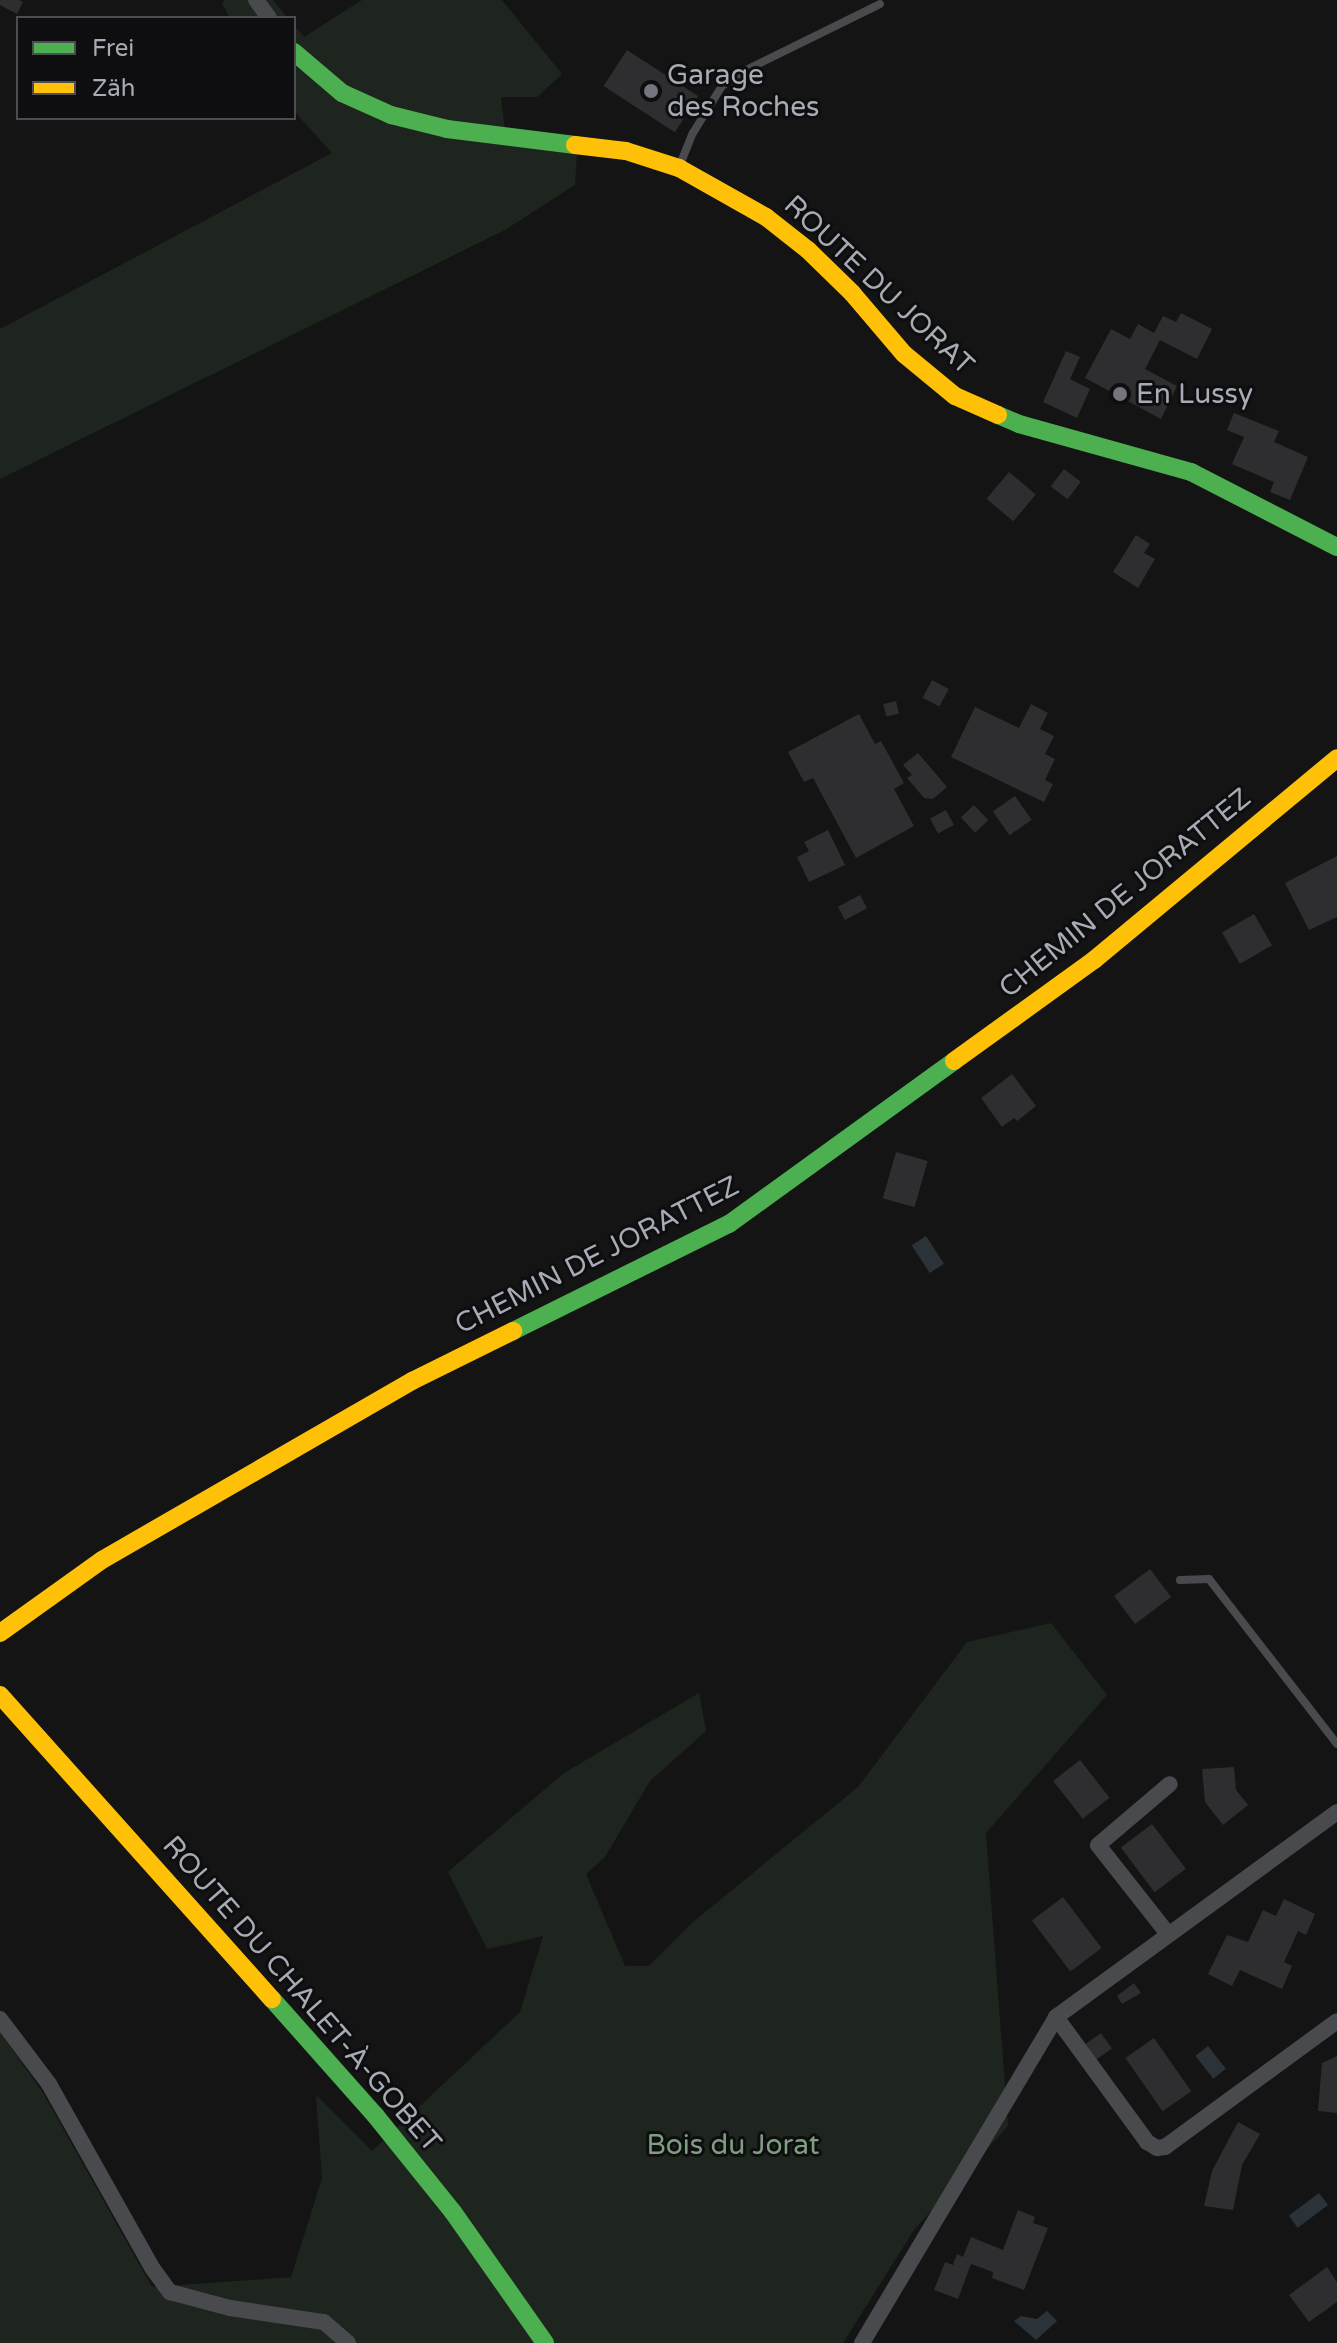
<!DOCTYPE html>
<html>
<head>
<meta charset="utf-8">
<style>
	body { margin:0 }
	#map { position:relative; width:1337px; height:2343px; overflow:hidden; background:#141414; font-family:"Varela Round",sans-serif }
	div>[style] { position:absolute }
	[style*='--x'] { left:calc(var(--x)*1px); top:calc(var(--y)*1px); width:calc(var(--w)*1px); rotate:calc(var(--a)*1deg) }
	.green>* { inset:0; background:#1e241e }
	.water>* { inset:0; background:#2c3338; transform-origin:0 0 }
	.building>* { inset:0; background:#2e2e30; transform-origin:0 0 }
	.lane>* { height:8px; margin:-4px; padding:0 4px; transform-origin:4px; border-radius:4px; background:#484a4d }
	.street>* { height:16px; margin:-8px; padding:0 8px; transform-origin:8px; border-radius:8px; background:#484a4d }
	.fast>* { height:18px; margin:-9px; padding:0 9px; transform-origin:9px; border-radius:9px; background:#4caf50 }
	.slow>* { height:18px; margin:-9px; padding:0 9px; transform-origin:9px; border-radius:9px; background:#ffc107 }
	.dots>* { width:22px; height:22px; translate:-50% -50%; box-sizing:border-box; border:4px solid #0e0e10; border-radius:50% }
	span { translate:-50% -50%; white-space:nowrap; text-align:center; line-height:1.15; -webkit-text-stroke:6px #0e0e10; paint-order:stroke }
	.poi-label { font-size:28px; color:#a6abb4 }
	.left { translate:0 -50%; text-align:left }
	.street-label { font-size:28px; color:#a6abb4 }
	.park-label { font-size:28px; color:#7e9e7f }
	.legend { position:absolute; left:16px; top:16px; width:280px; height:104px; box-sizing:border-box; background:#0e0e10; border:2px solid #4b4d52; margin:0; padding:10px 14px; list-style:none; font-size:24px; color:#a6abb4 }
	.legend li { display:flex; align-items:center; gap:16px; height:40px }
	.legend b { width:40px; border:2px solid #4b4d52 }
</style>
</head>
<body>
<div id="map">
	<div class="green">
		<div style="clip-path:polygon(225px 0,273px 0,288px 18px,230px 18px,222px 3px)"></div>
		<div style="clip-path:polygon(362px 0,502px 0,562px 74px,537px 97px,501px 97px,506px 139px,577px 154px,575px 185px,505px 230px,0 479px,0 329px,332px 153px,294px 111px,294px 25px,304px 37px)"></div>
		<div style="clip-path:polygon(1051px 1623px,1107px 1695px,986px 1833px,1008px 2126px,914px 2230px,843px 2343px,0 2343px,0 2032px,43px 2093px,152px 2287px,291px 2277px,322px 2178px,316px 2095px,372px 2151px,520px 2012px,543px 1936px,487px 1949px,448px 1872px,564px 1773px,699px 1693px,706px 1731px,650px 1781px,605px 1857px,586px 1874px,625px 1966px,649px 1966px,693px 1922px,858px 1787px,967px 1642px)"></div>
	</div>
	<div class="water">
		<div style="left:926px;top:1236px;width:33px;height:17px;rotate:57deg"></div>
		<div style="left:1208px;top:2046px;width:29px;height:16px;rotate:52deg"></div>
		<div style="left:1319px;top:2193px;width:15px;height:38px;rotate:53deg"></div>
		<div style="clip-path:polygon(1047px 2311px,1057px 2321px,1036px 2340px,1014px 2321px,1021px 2316px,1037px 2319px)"></div>
	</div>
	<div class="building">
		<div style="clip-path:polygon(0 0,19px 0,23px 2px,17px 14px,0 5px)"></div>
		<div style="left:627px;top:50px;width:85px;height:43px;rotate:33deg"></div>
		<div style="clip-path:polygon(1181px 313px,1212px 329px,1197px 359px,1160px 340px,1145px 369px,1177px 386px,1161px 419px,1085px 378px,1111px 329px,1130px 339px,1138px 324px,1154px 333px,1163px 316px,1176px 322px)"></div>
		<div style="clip-path:polygon(1066px 351px,1080px 357px,1070px 379px,1090px 389px,1077px 418px,1043px 402px)"></div>
		<div style="clip-path:polygon(1234px 413px,1279px 431px,1274px 442px,1308px 457px,1290px 500px,1270px 492px,1274px 482px,1232px 464px,1244px 437px,1227px 430px)"></div>
		<div style="left:1064px;top:469px;width:21px;height:22px;rotate:37deg"></div>
		<div style="left:1009px;top:472px;width:35px;height:35px;rotate:40deg"></div>
		<div style="clip-path:polygon(1136px 535px,1150px 544px,1144px 553px,1155px 559px,1138px 588px,1113px 572px)"></div>
		<div style="left:932px;top:680px;width:19px;height:20px;rotate:28deg"></div>
		<div style="left:896px;top:701px;width:13px;height:13px;rotate:77deg"></div>
		<div style="clip-path:polygon(1031px 704px,1048px 713px,1040px 729px,1054px 736px,1045px 754px,1055px 759px,1045px 780px,1053px 784px,1044px 802px,951px 757px,975px 707px,1019px 728px)"></div>
		<div style="clip-path:polygon(859px 714px,875px 744px,881px 741px,904px 783px,894px 789px,914px 826px,856px 858px,813px 778px,804px 782px,788px 752px)"></div>
		<div style="clip-path:polygon(918px 753px,947px 787px,933px 799px,924px 798px,907px 778px,912px 775px,903px 765px)"></div>
		<div style="left:1015px;top:796px;width:29px;height:27px;rotate:55deg"></div>
		<div style="left:974px;top:805px;width:21px;height:18px;rotate:47deg"></div>
		<div style="left:946px;top:810px;width:17px;height:18px;rotate:62deg"></div>
		<div style="clip-path:polygon(828px 830px,845px 865px,809px 882px,797px 857px,809px 851px,804px 842px)"></div>
		<div style="clip-path:polygon(1337px 856px,1337px 917px,1309px 930px,1285px 883px)"></div>
		<div style="left:860px;top:895px;width:15px;height:25px;rotate:62deg"></div>
		<div style="left:1254px;top:914px;width:36px;height:37px;rotate:60deg"></div>
		<div style="clip-path:polygon(1012px 1074px,1036px 1106px,1017px 1121px,1014px 1118px,1002px 1127px,981px 1098px)"></div>
		<div style="left:896px;top:1152px;width:33px;height:48px;rotate:16deg"></div>
		<div style="left:1150px;top:1569px;width:35px;height:45px;rotate:53deg"></div>
		<div style="left:1080px;top:1760px;width:48px;height:34px;rotate:52deg"></div>
		<div style="clip-path:polygon(1234px 1767px,1236px 1790px,1248px 1805px,1223px 1825px,1205px 1802px,1202px 1769px)"></div>
		<div style="left:1152px;top:1824px;width:56px;height:39px;rotate:53deg"></div>
		<div style="left:1063px;top:1897px;width:64px;height:39px;rotate:53deg"></div>
		<div style="clip-path:polygon(1284px 1899px,1315px 1914px,1306px 1935px,1298px 1931px,1284px 1962px,1292px 1966px,1282px 1989px,1240px 1970px,1232px 1986px,1208px 1974px,1227px 1935px,1248px 1942px,1263px 1910px,1276px 1916px)"></div>
		<div style="clip-path:polygon(1134px 1983px,1141px 1993px,1122px 2004px,1117px 1996px)"></div>
		<div style="left:1101px;top:2033px;width:19px;height:19px;rotate:55deg"></div>
		<div style="left:1154px;top:2038px;width:65px;height:35px;rotate:55deg"></div>
		<div style="clip-path:polygon(1337px 2056px,1337px 2113px,1318px 2111px,1322px 2063px)"></div>
		<div style="clip-path:polygon(1238px 2122px,1260px 2134px,1242px 2165px,1233px 2210px,1204px 2206px,1212px 2171px)"></div>
		<div style="clip-path:polygon(1018px 2210px,1035px 2217px,1033px 2223px,1048px 2228px,1024px 2290px,992px 2278px,993px 2272px,971px 2264px,958px 2299px,934px 2290px,945px 2262px,953px 2265px,957px 2254px,963px 2257px,971px 2237px,1003px 2250px)"></div>
		<div style="clip-path:polygon(1327px 2267px,1337px 2282px,1337px 2302px,1309px 2322px,1289px 2295px)"></div>
	</div>
	<div class="lane">
		<div style="--x:679;--y:167;--w:37;--a:-68"></div>
		<div style="--x:693;--y:133;--w:55;--a:-58.3"></div>
		<div style="--x:722;--y:86;--w:31;--a:-33"></div>
		<div style="--x:748;--y:69;--w:147;--a:-26.2"></div>
		<div style="--x:1180;--y:1580;--w:29;--a:-2"></div>
		<div style="--x:1209;--y:1579;--w:209;--a:52.2"></div>
	</div>
	<div class="street">
		<div style="--x:256;--y:0;--w:22;--a:54"></div>
		<div style="--x:1168;--y:1934;--w:113;--a:-128.2"></div>
		<div style="--x:1098;--y:1845;--w:94;--a:-40.3"></div>
		<div style="--x:1056;--y:2017;--w:155;--a:53.9"></div>
		<div style="--x:1147;--y:2142;--w:12;--a:31"></div>
		<div style="--x:1157;--y:2148;--w:8;--a:-7"></div>
		<div style="--x:1165;--y:2147;--w:213;--a:-36.2"></div>
		<div style="--x:0;--y:2019;--w:81;--a:53"></div>
		<div style="--x:49;--y:2084;--w:212;--a:60.7"></div>
		<div style="--x:153;--y:2269;--w:29;--a:54"></div>
		<div style="--x:170;--y:2292;--w:62;--a:14.9"></div>
		<div style="--x:230;--y:2308;--w:95;--a:8.5"></div>
		<div style="--x:324;--y:2322;--w:32;--a:41"></div>
		<div style="--x:862;--y:2343;--w:379;--a:-59.2"></div>
		<div style="--x:1056;--y:2017;--w:348;--a:-36.1"></div>
	</div>
	<div class="fast">
		<div style="--x:294;--y:52;--w:63;--a:40.5"></div>
		<div style="--x:342;--y:93;--w:54;--a:24.2"></div>
		<div style="--x:391;--y:115;--w:58;--a:14"></div>
		<div style="--x:447;--y:129;--w:129;--a:7.1"></div>
		<div style="--x:998;--y:415;--w:23;--a:23"></div>
		<div style="--x:1019;--y:424;--w:179;--a:15.6"></div>
		<div style="--x:1191;--y:472;--w:164;--a:27.2"></div>
		<div style="--x:513;--y:1331;--w:241;--a:-26.4"></div>
		<div style="--x:729;--y:1224;--w:278;--a:-35.9"></div>
		<div style="--x:272;--y:1999;--w:155;--a:48.4"></div>
		<div style="--x:375;--y:2115;--w:124;--a:51.2"></div>
		<div style="--x:453;--y:2212;--w:160;--a:54.9"></div>
	</div>
	<div class="slow">
		<div style="--x:575;--y:145;--w:51;--a:6.7"></div>
		<div style="--x:626;--y:151;--w:56;--a:17.8"></div>
		<div style="--x:679;--y:168;--w:100;--a:29.4"></div>
		<div style="--x:766;--y:217;--w:53;--a:38.2"></div>
		<div style="--x:808;--y:250;--w:62;--a:44.3"></div>
		<div style="--x:852;--y:293;--w:80;--a:49.6"></div>
		<div style="--x:904;--y:354;--w:66;--a:39.5"></div>
		<div style="--x:955;--y:396;--w:47;--a:23.8"></div>
		<div style="--x:954;--y:1061;--w:173;--a:-35.8"></div>
		<div style="--x:1094;--y:960;--w:316;--a:-39.7"></div>
		<div style="--x:0;--y:1633;--w:125;--a:-35.6"></div>
		<div style="--x:102;--y:1560;--w:358;--a:-30"></div>
		<div style="--x:412;--y:1381;--w:113;--a:-26.3"></div>
		<div style="--x:0;--y:1695;--w:408;--a:48.2"></div>
	</div>
	<div class="dots">
		<div style="left:651px;top:91px;background:#73767c"></div>
		<div style="left:1120px;top:394px;background:#73767c"></div>
	</div>
	<div class="poi-label">
		<span class="left" style="left:667px;top:91px">Garage<br>des Roches</span>
		<span class="left" style="left:1136px;top:394px">En Lussy</span>
	</div>
	<div class="street-label">
		<span style="left:879px;top:285px;rotate:43deg">ROUTE DU JORAT</span>
		<span style="left:1125px;top:893px;rotate:-39deg">CHEMIN DE JORATTEZ</span>
		<span style="left:597px;top:1255px;rotate:-27deg">CHEMIN DE JORATTEZ</span>
		<span style="left:302px;top:1994px;rotate:49deg">ROUTE DU CHALET-À-GOBET</span>
	</div>
	<div class="park-label">
		<span style="left:733px;top:2145px">Bois du Jorat</span>
	</div>
	<ul class="legend">
	<li><b style="height:10px;background:#4caf50"></b>Frei</li>
	<li><b style="height:10px;background:#ffc107"></b>Zäh</li>
	</ul>
</div>
</body>
</html>
